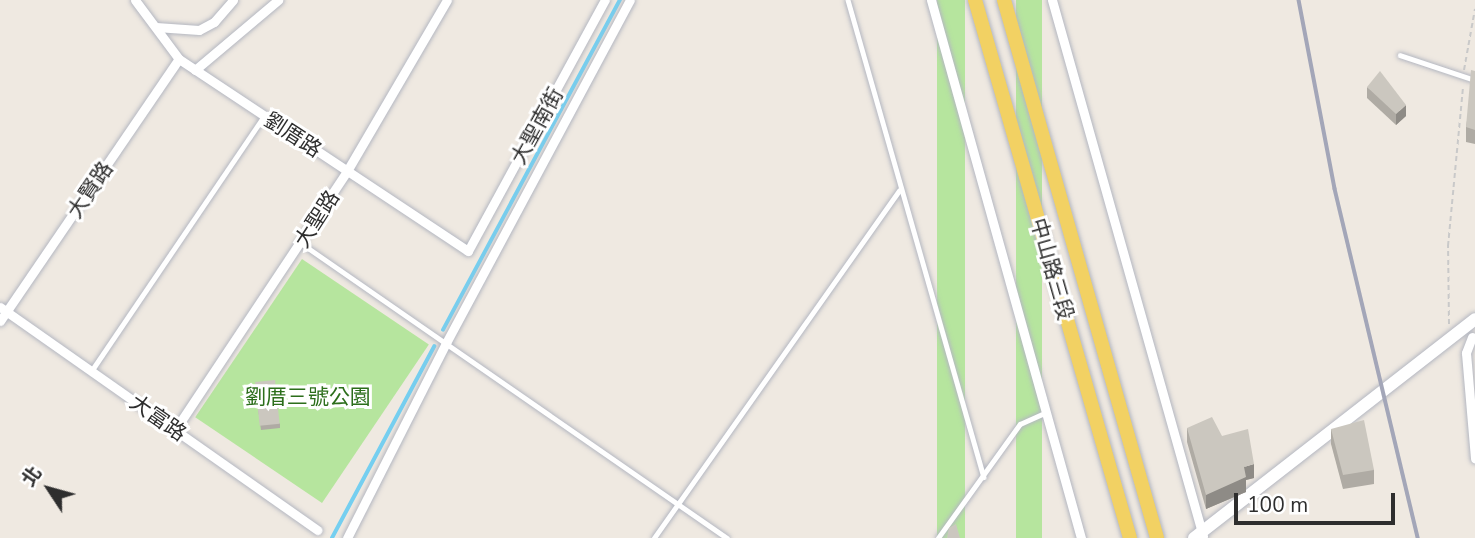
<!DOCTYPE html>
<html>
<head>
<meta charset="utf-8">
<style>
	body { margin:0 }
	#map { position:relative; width:1475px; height:538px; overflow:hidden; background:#efe9e1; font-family:"Nunito Sans","Noto Sans TC",sans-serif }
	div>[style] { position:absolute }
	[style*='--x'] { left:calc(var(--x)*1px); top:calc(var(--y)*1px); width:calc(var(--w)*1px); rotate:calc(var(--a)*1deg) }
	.green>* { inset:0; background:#b6e59e; transform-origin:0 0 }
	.stream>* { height:3.5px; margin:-1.75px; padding:0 1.75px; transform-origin:1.75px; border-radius:1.75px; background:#75cff0 }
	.path>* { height:2px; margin-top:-1px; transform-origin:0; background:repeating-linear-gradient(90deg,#c9c9c9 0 5px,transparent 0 8.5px) }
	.roads { filter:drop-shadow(0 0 2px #b4b7c1) drop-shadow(0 0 2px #b4b7c1) }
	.lane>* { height:4.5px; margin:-2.25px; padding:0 2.25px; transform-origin:2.25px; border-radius:2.25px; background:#fff }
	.street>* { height:9px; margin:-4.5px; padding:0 4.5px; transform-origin:4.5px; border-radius:4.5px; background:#fff }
	.secondary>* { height:12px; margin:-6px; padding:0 6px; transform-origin:6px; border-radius:6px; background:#fff }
	.primary>* { height:14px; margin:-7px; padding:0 7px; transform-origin:7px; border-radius:7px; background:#f2d163 }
	.rail>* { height:3.5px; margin:-1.75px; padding:0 1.75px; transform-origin:1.75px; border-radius:1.75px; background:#a3a6b8 }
	.wall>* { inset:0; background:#afaba4 }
	.shaded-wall>* { inset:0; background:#8e8b86 }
	.building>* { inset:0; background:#cbc7bf; transform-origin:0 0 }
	span { translate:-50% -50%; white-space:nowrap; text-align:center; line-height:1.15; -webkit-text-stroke:6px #fff; paint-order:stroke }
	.street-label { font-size:21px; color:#2e2e2e }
	.park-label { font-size:21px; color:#2c6e1b }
	.north { position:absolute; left:14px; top:454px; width:70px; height:70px; -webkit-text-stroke:5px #fff; paint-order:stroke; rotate:306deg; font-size:19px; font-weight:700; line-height:28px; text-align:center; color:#2e2e2e }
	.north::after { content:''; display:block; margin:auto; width:24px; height:32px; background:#2e2e2e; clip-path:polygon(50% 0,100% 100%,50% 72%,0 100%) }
	.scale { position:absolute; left:1234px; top:493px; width:161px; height:32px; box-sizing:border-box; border:4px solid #2e2e2e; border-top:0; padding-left:9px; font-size:21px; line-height:24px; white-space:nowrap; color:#2e2e2e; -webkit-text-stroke:5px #fff; paint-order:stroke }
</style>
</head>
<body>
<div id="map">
	<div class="green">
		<div style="left:937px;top:0;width:28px;height:558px"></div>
		<div style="left:1016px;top:0;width:26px;height:557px"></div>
		<div style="left:302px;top:259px;width:153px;height:191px;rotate:34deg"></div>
	</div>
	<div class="stream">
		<div style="--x:443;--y:330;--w:374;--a:-61.8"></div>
		<div style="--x:332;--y:538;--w:217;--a:-61.9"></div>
	</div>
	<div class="path">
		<div style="--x:1464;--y:70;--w:62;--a:-79.8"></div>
		<div style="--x:1449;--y:324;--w:78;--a:-90.7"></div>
		<div style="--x:1448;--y:246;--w:161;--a:-84.6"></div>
	</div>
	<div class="roads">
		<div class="lane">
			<div style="--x:848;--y:0;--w:496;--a:74.1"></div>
			<div style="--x:1400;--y:55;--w:79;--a:18.4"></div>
			<div style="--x:301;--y:243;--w:518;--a:34.7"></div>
			<div style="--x:92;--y:370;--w:305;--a:-55.9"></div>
			<div style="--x:654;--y:538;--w:425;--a:-54.8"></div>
			<div style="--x:938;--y:538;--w:140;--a:-54.3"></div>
			<div style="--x:1020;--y:424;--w:27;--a:-24"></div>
		</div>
		<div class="street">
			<div style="--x:135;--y:0;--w:74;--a:53.3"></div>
			<div style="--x:179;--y:59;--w:347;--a:33.6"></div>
			<div style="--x:468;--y:251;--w:286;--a:-61.4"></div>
			<div style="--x:931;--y:0;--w:559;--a:74.42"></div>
			<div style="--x:1052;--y:0;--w:557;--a:74.27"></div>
			<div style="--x:156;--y:27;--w:43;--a:4"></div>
			<div style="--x:199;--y:30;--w:17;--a:-28"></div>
			<div style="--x:214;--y:22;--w:29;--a:-49"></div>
			<div style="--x:195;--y:70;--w:109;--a:-40.1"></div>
			<div style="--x:0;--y:307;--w:388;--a:35.1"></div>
			<div style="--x:0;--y:321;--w:317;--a:-55.7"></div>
			<div style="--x:1472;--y:337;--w:17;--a:111"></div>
			<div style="--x:1466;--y:353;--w:106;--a:85.1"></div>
			<div style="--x:175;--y:430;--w:311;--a:-56.4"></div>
			<div style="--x:347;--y:171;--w:198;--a:-59.7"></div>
			<div style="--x:347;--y:538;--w:219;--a:-63.1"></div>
			<div style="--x:446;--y:343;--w:389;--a:-61.8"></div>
		</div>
		<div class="secondary">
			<div style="--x:1194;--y:538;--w:356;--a:-37.9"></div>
		</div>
		<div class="primary">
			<div style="--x:975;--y:0;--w:560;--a:73.93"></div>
			<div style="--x:1004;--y:0;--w:559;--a:74.12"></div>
		</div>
	</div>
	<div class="rail">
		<div style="--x:1299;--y:0;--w:192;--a:79.2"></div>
		<div style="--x:1335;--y:189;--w:359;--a:76.6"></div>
	</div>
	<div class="wall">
		<div style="clip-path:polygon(1475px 71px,1475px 144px,1466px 142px,1466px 127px)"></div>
		<div style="clip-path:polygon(1367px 87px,1406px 116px,1396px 125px,1367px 98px)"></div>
		<div style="clip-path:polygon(255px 386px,280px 424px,280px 428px,261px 430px)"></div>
		<div style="clip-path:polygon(1187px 428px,1222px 436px,1254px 478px,1246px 480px,1246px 492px,1206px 509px,1187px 442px)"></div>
		<div style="clip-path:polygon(1331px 429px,1374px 470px,1374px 484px,1343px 489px,1331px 444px)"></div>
	</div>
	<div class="shaded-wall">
		<div style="clip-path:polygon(1406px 105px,1406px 116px,1396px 125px,1396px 114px)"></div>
		<div style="clip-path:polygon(1254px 464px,1254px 478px,1246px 480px,1246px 492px,1206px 509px,1206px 495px,1244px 467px)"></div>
	</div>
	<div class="building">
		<div style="clip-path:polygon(1471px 70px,1475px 71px,1475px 130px,1466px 127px)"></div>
		<div style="clip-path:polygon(1380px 71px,1406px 105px,1396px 114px,1367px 87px)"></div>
		<div style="left:275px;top:380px;width:44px;height:20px;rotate:84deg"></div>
		<div style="clip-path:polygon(1212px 417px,1222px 436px,1248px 429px,1254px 464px,1244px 467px,1246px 477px,1206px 495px,1187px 428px)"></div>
		<div style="clip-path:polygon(1364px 420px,1374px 470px,1343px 475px,1331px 429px)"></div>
		<div style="clip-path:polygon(956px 524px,960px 538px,947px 538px,949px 528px)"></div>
	</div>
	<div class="street-label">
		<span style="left:537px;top:126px;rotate:-61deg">大聖南街</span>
		<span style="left:293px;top:135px;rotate:33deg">劉厝路</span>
		<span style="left:90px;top:190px;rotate:-56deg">大賢路</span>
		<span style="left:317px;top:219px;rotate:-57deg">大聖路</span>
		<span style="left:1052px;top:269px;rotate:74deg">中山路三段</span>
		<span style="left:158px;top:418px;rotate:35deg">大富路</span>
	</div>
	<div class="park-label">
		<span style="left:308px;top:397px">劉厝三號公園</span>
	</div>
	<div class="north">北</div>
	<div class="scale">100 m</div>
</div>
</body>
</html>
